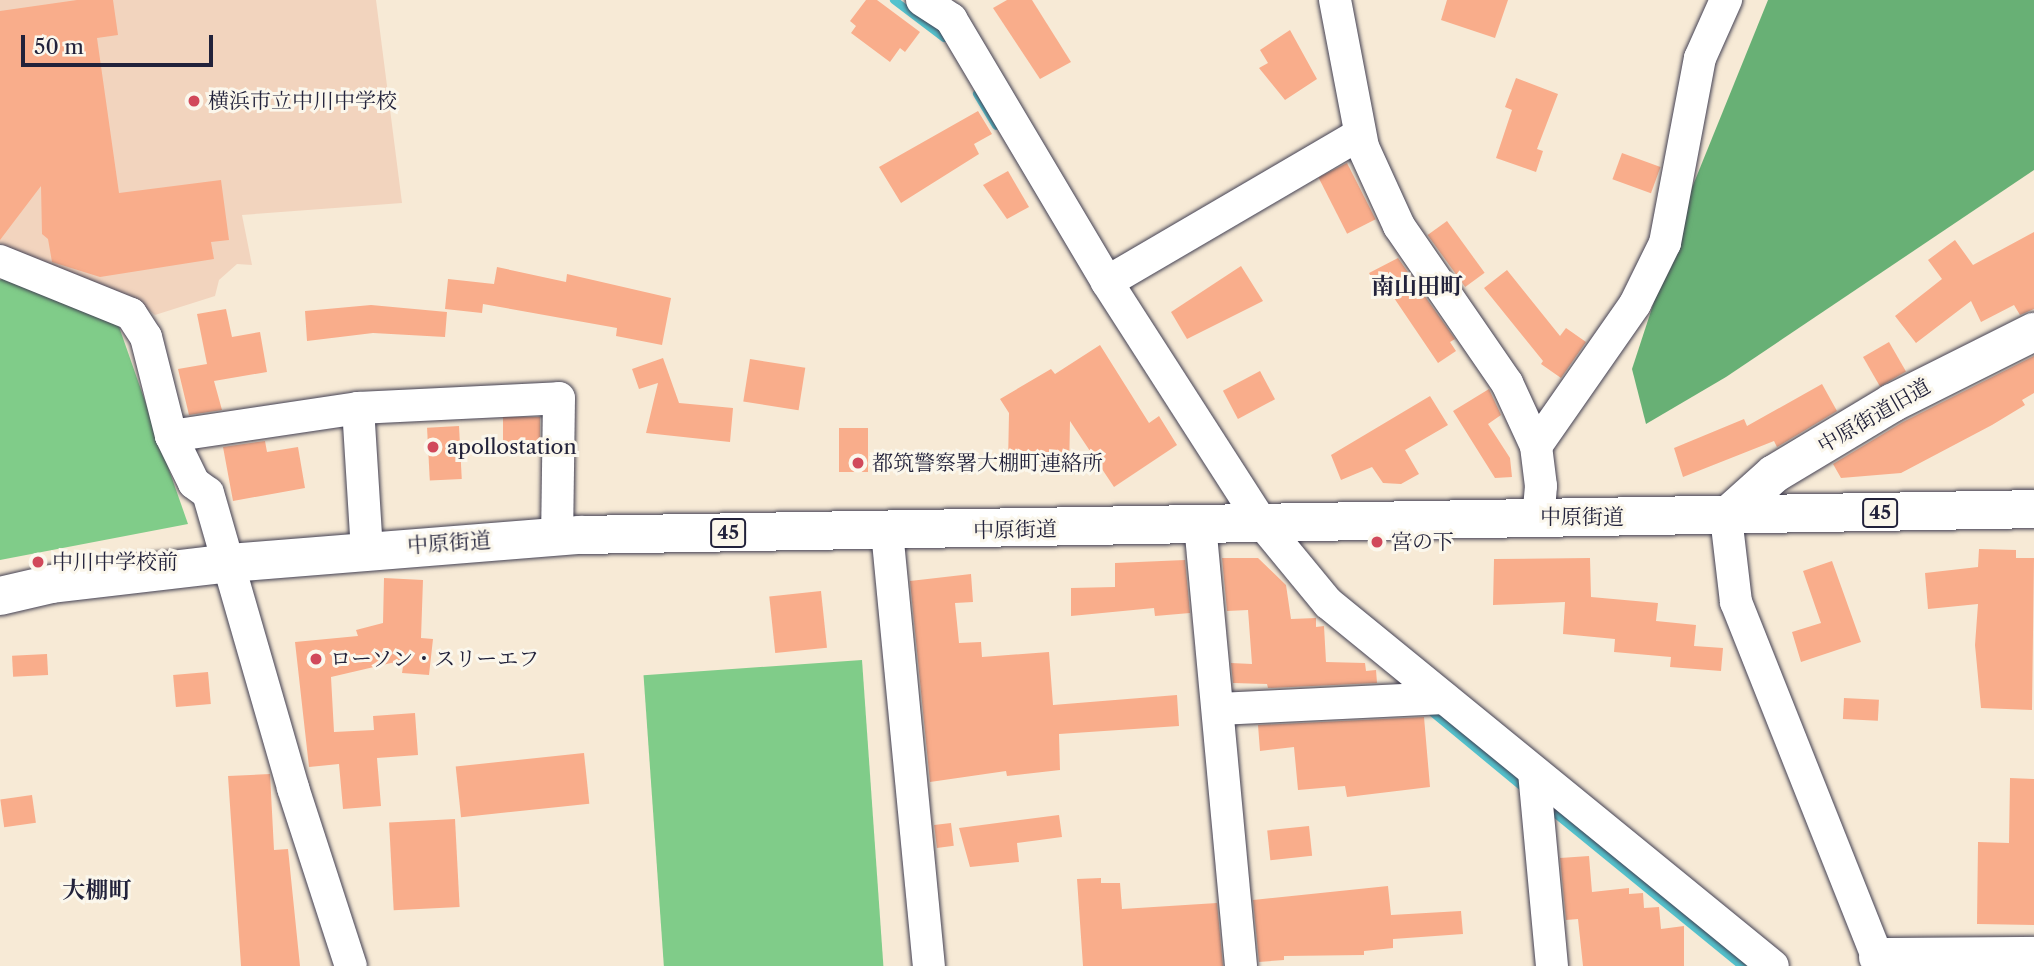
<!DOCTYPE html>
<html>
<head>
<meta charset="utf-8">
<style>
	body { margin:0 }
	#map { position:relative; width:2034px; height:966px; overflow:hidden; background:#f7ead6; font-family:"Libre Caslon Text","Noto Serif JP",serif }
	div>[style] { position:absolute }
	[style*='--x'] { left:calc(var(--x)*1px); top:calc(var(--y)*1px); width:calc(var(--w)*1px); rotate:calc(var(--a)*1deg) }
	.built>* { inset:0; background:#f2d4be }
	.green>* { inset:0; background:#80cc89; transform-origin:0 0 }
	.forest>* { inset:0; background:#68b075 }
	.stream>* { height:8px; margin:-4px; padding:0 4px; transform-origin:4px; border-radius:4px; background:#55c2cd }
	.building>* { inset:0; background:#f9ad8b; transform-origin:0 0 }
	.roads { filter:drop-shadow(0 0 2px #424052) drop-shadow(0 0 2px #424052) }
	.minor>* { height:32px; margin:-16px; padding:0 16px; transform-origin:16px; border-radius:16px; background:#fff }
	.tertiary>* { height:38px; margin:-19px; padding:0 19px; transform-origin:19px; border-radius:19px; background:#fff }
	.primary>* { height:38px; margin:-19px; padding:0 19px; transform-origin:19px; border-radius:19px; background:#fff }
	.dots>* { width:19px; height:19px; translate:-50% -50%; box-sizing:border-box; border:4px solid #fbf7ec; border-radius:50% }
	span { translate:-50% -50%; white-space:nowrap; text-align:center; line-height:1.15; -webkit-text-stroke:6px #fbf7ec; paint-order:stroke }
	.shield-label span { padding:2px 5px; background:#fbf7ec; border:2px solid; border-radius:5px; -webkit-text-stroke-width:0 }
	.shield-label { font-size:19px; color:#22223b; font-weight:700 }
	.poi-label { font-size:21px; color:#22223b }
	.left { translate:0 -50%; text-align:left }
	.street-label { font-size:21px; color:#22223b }
	.neighbourhood-label { font-size:23px; color:#22223b; font-weight:700 }
	.scale { position:absolute; left:21px; top:35px; width:192px; height:32px; box-sizing:border-box; border:4px solid #22223b; border-top:0; padding-left:9px; font-size:21px; line-height:24px; white-space:nowrap; color:#22223b; -webkit-text-stroke:5px #fbf7ec; paint-order:stroke }
</style>
</head>
<body>
<div id="map">
	<div class="built">
		<div style="clip-path:polygon(0 0,376px 0,402px 203px,242px 215px,252px 265px,237px 264px,219px 280px,215px 296px,155px 315px,133px 297px,44px 265px,0 243px)"></div>
	</div>
	<div class="green">
		<div style="clip-path:polygon(14px 274px,117px 321px,188px 524px,0 560px,0 280px)"></div>
		<div style="left:862px;top:660px;width:307px;height:219px;rotate:86deg"></div>
	</div>
	<div class="forest">
		<div style="clip-path:polygon(1768px 0,2034px 0,2034px 170px,1726px 377px,1646px 424px,1632px 369px,1689px 195px)"></div>
	</div>
	<div class="stream">
		<div style="--x:894;--y:0;--w:63;--a:37.2"></div>
		<div style="--x:977;--y:94;--w:37;--a:59"></div>
		<div style="--x:1428;--y:709;--w:127;--a:39.6"></div>
		<div style="--x:1547;--y:807;--w:252;--a:39.2"></div>
	</div>
	<div class="building">
		<div style="clip-path:polygon(77px 0,113px 0,118px 35px,97px 38px,119px 193px,221px 180px,229px 240px,211px 242px,214px 259px,100px 277px,52px 262px,48px 239px,42px 234px,41px 186px,0 240px,0 11px)"></div>
		<div style="clip-path:polygon(866px 0,877px 0,920px 32px,905px 52px,900px 48px,890px 62px,851px 33px,856px 26px,850px 21px)"></div>
		<div style="clip-path:polygon(1007px 0,1032px 0,1071px 62px,1040px 79px,993px 8px)"></div>
		<div style="clip-path:polygon(1447px 0,1508px 0,1495px 38px,1441px 20px)"></div>
		<div style="clip-path:polygon(1290px 30px,1317px 79px,1285px 100px,1259px 68px,1268px 63px,1260px 50px)"></div>
		<div style="clip-path:polygon(1516px 78px,1558px 94px,1537px 149px,1543px 151px,1536px 172px,1496px 158px,1512px 110px,1505px 107px)"></div>
		<div style="clip-path:polygon(978px 111px,992px 134px,974px 144px,979px 154px,901px 203px,879px 167px)"></div>
		<div style="left:1622px;top:153px;width:41px;height:28px;rotate:20deg"></div>
		<div style="left:1347px;top:163px;width:63px;height:32px;rotate:63deg"></div>
		<div style="clip-path:polygon(1008px 171px,1029px 207px,1007px 219px,983px 185px)"></div>
		<div style="left:1447px;top:221px;width:64px;height:24px;rotate:54deg"></div>
		<div style="clip-path:polygon(2034px 232px,2034px 309px,2020px 315px,2014px 305px,1981px 322px,1971px 301px,1916px 343px,1895px 316px,1942px 279px,1928px 260px,1955px 240px,1973px 265px)"></div>
		<div style="clip-path:polygon(1398px 258px,1455px 339px,1450px 342px,1456px 351px,1438px 363px,1390px 292px,1382px 296px,1369px 273px)"></div>
		<div style="clip-path:polygon(1241px 266px,1263px 301px,1187px 339px,1171px 312px)"></div>
		<div style="clip-path:polygon(497px 267px,566px 282px,567px 274px,671px 298px,662px 345px,616px 336px,617px 328px,483px 304px,482px 313px,445px 309px,448px 279px,494px 284px)"></div>
		<div style="clip-path:polygon(1507px 270px,1560px 336px,1566px 328px,1586px 342px,1561px 378px,1541px 364px,1543px 361px,1484px 288px)"></div>
		<div style="clip-path:polygon(371px 305px,447px 312px,445px 337px,373px 333px,307px 341px,305px 311px)"></div>
		<div style="clip-path:polygon(226px 309px,232px 337px,260px 332px,267px 372px,214px 381px,222px 410px,189px 415px,178px 369px,207px 364px,197px 314px)"></div>
		<div style="left:1889px;top:342px;width:34px;height:30px;rotate:60deg"></div>
		<div style="clip-path:polygon(1100px 345px,1149px 423px,1159px 416px,1177px 445px,1114px 487px,1070px 421px,1069px 473px,1049px 473px,1049px 466px,1008px 464px,1009px 413px,1000px 399px,1051px 369px,1055px 374px)"></div>
		<div style="clip-path:polygon(2034px 356px,2034px 393px,2022px 400px,2025px 405px,1992px 425px,1901px 473px,1841px 478px,1833px 464px,1903px 422px)"></div>
		<div style="clip-path:polygon(663px 358px,679px 403px,733px 408px,730px 442px,646px 433px,658px 383px,639px 389px,632px 369px)"></div>
		<div style="left:750px;top:359px;width:56px;height:43px;rotate:9deg"></div>
		<div style="left:1260px;top:371px;width:32px;height:42px;rotate:62deg"></div>
		<div style="clip-path:polygon(1822px 384px,1837px 411px,1777px 447px,1774px 441px,1683px 477px,1674px 448px,1744px 419px,1747px 426px)"></div>
		<div style="clip-path:polygon(1489px 389px,1501px 415px,1488px 424px,1510px 458px,1512px 477px,1495px 478px,1453px 411px)"></div>
		<div style="clip-path:polygon(1430px 396px,1448px 425px,1405px 450px,1419px 474px,1401px 484px,1383px 483px,1372px 467px,1341px 480px,1331px 455px)"></div>
		<div style="left:540px;top:417px;width:35px;height:37px;rotate:90deg"></div>
		<div style="left:459px;top:426px;width:53px;height:32px;rotate:87deg"></div>
		<div style="left:839px;top:428px;width:29px;height:44px"></div>
		<div style="clip-path:polygon(265px 441px,267px 452px,298px 447px,305px 488px,233px 501px,223px 447px)"></div>
		<div style="clip-path:polygon(1979px 549px,2016px 550px,2016px 558px,2034px 558px,2032px 710px,1981px 708px,1975px 645px,1978px 604px,1928px 609px,1925px 573px,1978px 567px)"></div>
		<div style="clip-path:polygon(1222px 558px,1258px 558px,1286px 585px,1291px 619px,1316px 618px,1316px 627px,1324px 626px,1326px 662px,1365px 663px,1366px 671px,1376px 670px,1377px 683px,1268px 688px,1267px 684px,1233px 683px,1231px 663px,1252px 664px,1248px 610px,1227px 611px)"></div>
		<div style="clip-path:polygon(1590px 558px,1591px 597px,1658px 603px,1656px 621px,1696px 625px,1694px 646px,1723px 648px,1721px 671px,1670px 667px,1671px 657px,1614px 652px,1615px 639px,1563px 634px,1565px 602px,1493px 605px,1494px 559px)"></div>
		<div style="clip-path:polygon(1185px 560px,1190px 613px,1155px 616px,1154px 608px,1071px 616px,1071px 588px,1115px 587px,1115px 563px)"></div>
		<div style="clip-path:polygon(1832px 561px,1861px 642px,1801px 662px,1792px 632px,1821px 623px,1803px 571px)"></div>
		<div style="clip-path:polygon(971px 574px,973px 602px,955px 603px,959px 643px,981px 642px,982px 657px,1049px 652px,1053px 705px,1177px 695px,1179px 726px,1059px 734px,1060px 770px,1007px 776px,1006px 771px,930px 782px,910px 581px)"></div>
		<div style="clip-path:polygon(384px 578px,423px 580px,421px 638px,433px 639px,429px 675px,402px 673px,404px 660px,331px 677px,334px 732px,374px 730px,373px 716px,415px 713px,418px 755px,377px 758px,381px 806px,343px 809px,339px 764px,309px 767px,295px 642px,358px 636px,356px 630px,383px 623px)"></div>
		<div style="left:821px;top:591px;width:57px;height:52px;rotate:84deg"></div>
		<div style="left:47px;top:654px;width:21px;height:35px;rotate:87deg"></div>
		<div style="left:208px;top:672px;width:32px;height:35px;rotate:85deg"></div>
		<div style="left:1844px;top:698px;width:35px;height:21px;rotate:3deg"></div>
		<div style="clip-path:polygon(1424px 717px,1430px 787px,1347px 797px,1345px 786px,1298px 790px,1294px 747px,1260px 751px,1258px 725px)"></div>
		<div style="left:584px;top:753px;width:51px;height:129px;rotate:84deg"></div>
		<div style="clip-path:polygon(270px 774px,274px 850px,288px 849px,300px 966px,241px 966px,228px 776px)"></div>
		<div style="clip-path:polygon(2010px 778px,2034px 779px,2034px 925px,1977px 924px,1978px 842px,2009px 843px)"></div>
		<div style="left:32px;top:795px;width:28px;height:32px;rotate:82deg"></div>
		<div style="clip-path:polygon(1059px 815px,1062px 837px,1017px 843px,1019px 862px,970px 867px,959px 828px)"></div>
		<div style="left:455px;top:819px;width:88px;height:66px;rotate:87deg"></div>
		<div style="left:951px;top:823px;width:23px;height:17px;rotate:83deg"></div>
		<div style="left:1309px;top:826px;width:30px;height:42px;rotate:84deg"></div>
		<div style="clip-path:polygon(1589px 856px,1592px 892px,1629px 888px,1629px 894px,1643px 893px,1644px 908px,1659px 907px,1661px 929px,1684px 926px,1684px 966px,1583px 966px,1578px 919px,1566px 920px,1560px 858px)"></div>
		<div style="clip-path:polygon(1101px 878px,1101px 883px,1120px 883px,1122px 909px,1217px 903px,1223px 966px,1083px 966px,1077px 879px)"></div>
		<div style="clip-path:polygon(1388px 886px,1391px 915px,1461px 911px,1463px 934px,1393px 939px,1393px 948px,1364px 951px,1364px 955px,1284px 956px,1284px 960px,1259px 962px,1253px 900px)"></div>
	</div>
	<div class="roads">
		<div class="minor">
			<div style="--x:922;--y:0;--w:35;--a:33"></div>
			<div style="--x:951;--y:19;--w:306;--a:59.3"></div>
			<div style="--x:1107;--y:282;--w:287;--a:57.3"></div>
			<div style="--x:1262;--y:523;--w:104;--a:50.5"></div>
			<div style="--x:1328;--y:603;--w:574;--a:39.21"></div>
			<div style="--x:1335;--y:0;--w:150;--a:79.2"></div>
			<div style="--x:1363;--y:147;--w:87;--a:65.5"></div>
			<div style="--x:1399;--y:226;--w:191;--a:55.5"></div>
			<div style="--x:1507;--y:383;--w:69;--a:65.3"></div>
			<div style="--x:1536;--y:446;--w:40;--a:82.9"></div>
			<div style="--x:1541;--y:486;--w:32;--a:95"></div>
			<div style="--x:0;--y:261;--w:141;--a:22"></div>
			<div style="--x:131;--y:314;--w:27;--a:57"></div>
			<div style="--x:146;--y:337;--w:102;--a:75.8"></div>
			<div style="--x:171;--y:436;--w:52;--a:63.9"></div>
			<div style="--x:194;--y:483;--w:17;--a:36"></div>
			<div style="--x:208;--y:493;--w:307;--a:73.9"></div>
			<div style="--x:293;--y:788;--w:187;--a:72"></div>
			<div style="--x:1107;--y:282;--w:292;--a:-30.3"></div>
			<div style="--x:358;--y:408;--w:142;--a:86.4"></div>
			<div style="--x:171;--y:436;--w:189;--a:-8.5"></div>
			<div style="--x:358;--y:408;--w:201;--a:-2.8"></div>
			<div style="--x:559;--y:398;--w:138;--a:90.8"></div>
			<div style="--x:1536;--y:446;--w:173;--a:-55.1"></div>
			<div style="--x:1635;--y:304;--w:68;--a:-63.8"></div>
			<div style="--x:1665;--y:243;--w:188;--a:-79.3"></div>
			<div style="--x:1700;--y:58;--w:64;--a:-65.9"></div>
			<div style="--x:1726;--y:517;--w:86;--a:83.3"></div>
			<div style="--x:1736;--y:602;--w:392;--a:68.3"></div>
			<div style="--x:1200;--y:524;--w:444;--a:84.7"></div>
			<div style="--x:887;--y:531;--w:437;--a:84.5"></div>
			<div style="--x:1219;--y:709;--w:225;--a:-2.8"></div>
			<div style="--x:1534;--y:772;--w:195;--a:84.7"></div>
		</div>
		<div class="tertiary">
			<div style="--x:1726;--y:517;--w:64;--a:-41.9"></div>
			<div style="--x:1774;--y:474;--w:138;--a:-31"></div>
			<div style="--x:1892;--y:403;--w:159;--a:-26.6"></div>
			<div style="--x:1878;--y:957;--w:156;--a:-0.4"></div>
		</div>
		<div class="primary">
			<div style="--x:0;--y:596;--w:53;--a:-13"></div>
			<div style="--x:52;--y:584;--w:179;--a:-6.7"></div>
			<div style="--x:230;--y:563;--w:351;--a:-4.6"></div>
			<div style="--x:580;--y:535;--w:1454;--a:-1.02"></div>
		</div>
	</div>
	<div class="dots">
		<div style="left:194px;top:101px;background:#d1495b"></div>
		<div style="left:433px;top:447px;background:#d1495b"></div>
		<div style="left:858px;top:463px;background:#d1495b"></div>
		<div style="left:1377px;top:542px;background:#d1495b"></div>
		<div style="left:38px;top:562px;background:#d1495b"></div>
		<div style="left:316px;top:659px;background:#d1495b"></div>
	</div>
	<div class="shield-label">
		<span style="left:1880px;top:513px">45</span>
		<span style="left:728px;top:533px">45</span>
	</div>
	<div class="poi-label">
		<span class="left" style="left:208px;top:101px">横浜市立中川中学校</span>
		<span class="left" style="left:447px;top:447px">apollostation</span>
		<span class="left" style="left:872px;top:463px">都筑警察署大棚町連絡所</span>
		<span class="left" style="left:1391px;top:542px">宮の下</span>
		<span class="left" style="left:52px;top:562px">中川中学校前</span>
		<span class="left" style="left:330px;top:659px">ローソン・スリーエフ</span>
	</div>
	<div class="street-label">
		<span style="left:1874px;top:416px;rotate:-30deg">中原街道旧道</span>
		<span style="left:1582px;top:517px">中原街道</span>
		<span style="left:1015px;top:530px;rotate:-1deg">中原街道</span>
		<span style="left:449px;top:543px;rotate:-4deg">中原街道</span>
	</div>
	<div class="neighbourhood-label">
		<span style="left:1417px;top:286px">南山田町</span>
		<span style="left:97px;top:890px">大棚町</span>
	</div>
	<div class="scale">50 m</div>
</div>
</body>
</html>
